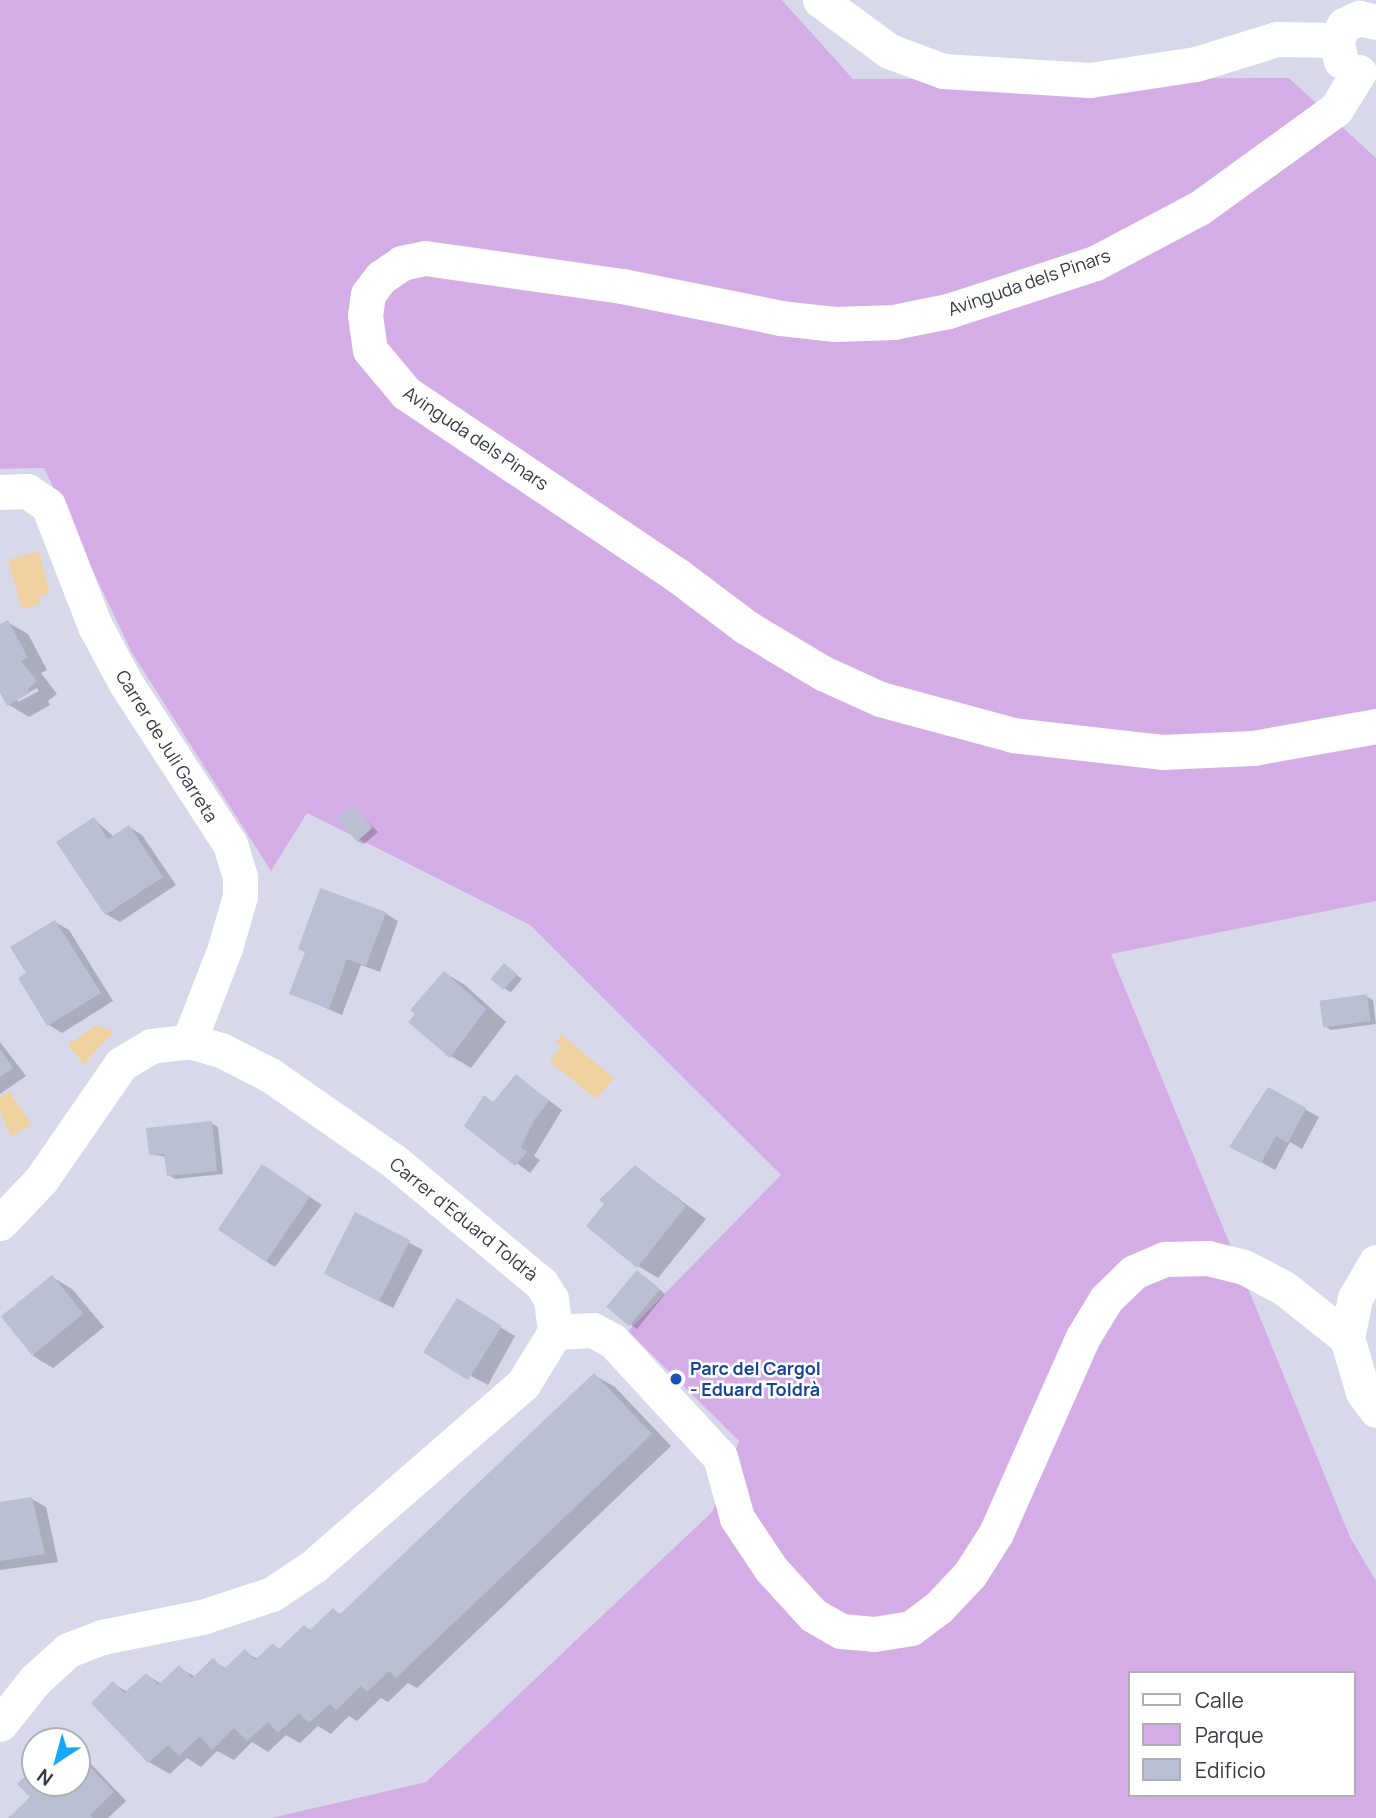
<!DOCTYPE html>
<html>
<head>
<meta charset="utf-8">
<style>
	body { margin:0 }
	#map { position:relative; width:1376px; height:1818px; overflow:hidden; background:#e5e6f3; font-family:Manrope,sans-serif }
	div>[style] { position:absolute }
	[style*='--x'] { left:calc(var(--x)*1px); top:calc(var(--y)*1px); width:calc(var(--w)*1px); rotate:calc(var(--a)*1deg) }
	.residential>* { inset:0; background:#d7d9eb }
	.green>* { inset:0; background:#d4ade7 }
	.water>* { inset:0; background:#f0d2a0 }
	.shadow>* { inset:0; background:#0003 }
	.building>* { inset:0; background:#babfd4; transform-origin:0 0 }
	.street>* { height:35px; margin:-17.5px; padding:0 17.5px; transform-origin:17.5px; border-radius:17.5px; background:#fff }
	.dots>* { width:19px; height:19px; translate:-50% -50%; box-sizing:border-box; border:4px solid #fff; border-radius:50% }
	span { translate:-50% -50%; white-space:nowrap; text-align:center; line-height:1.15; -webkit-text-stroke:5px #fff; paint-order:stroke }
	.street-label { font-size:18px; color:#353845 }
	.transit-label { font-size:18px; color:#164399; font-weight:700 }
	.left { translate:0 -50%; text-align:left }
	.legend { position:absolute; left:1128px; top:1671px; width:228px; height:126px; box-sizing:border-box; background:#fff; border:2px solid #aeafb5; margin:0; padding:9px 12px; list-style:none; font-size:21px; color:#353845 }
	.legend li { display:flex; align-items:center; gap:14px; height:35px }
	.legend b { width:35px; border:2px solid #aeafb5 }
	.north { position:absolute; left:21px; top:1727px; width:70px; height:70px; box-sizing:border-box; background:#fff; border:2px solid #aeafb5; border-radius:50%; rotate:216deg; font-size:19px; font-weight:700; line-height:28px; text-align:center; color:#353845 }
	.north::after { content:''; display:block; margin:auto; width:24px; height:32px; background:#14a8fb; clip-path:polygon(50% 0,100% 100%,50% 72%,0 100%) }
</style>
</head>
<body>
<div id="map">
	<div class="residential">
		<div style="clip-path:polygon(782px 0,1376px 0,1376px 158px,1289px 78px,853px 79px)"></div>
		<div style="clip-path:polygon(evenodd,44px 468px,132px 653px,271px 870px,307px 813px,530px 925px,781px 1175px,628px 1331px,739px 1441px,712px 1512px,426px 1782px,271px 1818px,0 1818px,0 469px,44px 468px,35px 1741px,77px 1741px,77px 1783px,35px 1783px,35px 1741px)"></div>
		<div style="clip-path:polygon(1376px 901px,1376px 1581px,1350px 1537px,1111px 954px)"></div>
	</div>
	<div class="green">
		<div style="clip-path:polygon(evenodd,0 0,782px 0,853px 79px,1289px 78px,1376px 158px,1376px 901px,1111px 954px,1350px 1537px,1376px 1581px,1376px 1818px,271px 1818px,426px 1782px,712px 1512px,739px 1441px,628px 1331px,781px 1175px,530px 925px,307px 813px,271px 871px,132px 653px,44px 468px,0 469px,0 0,1129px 1673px,1353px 1673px,1353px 1795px,1129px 1795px,1129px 1673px)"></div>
	</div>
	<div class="water">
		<div style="clip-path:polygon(39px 551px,50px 593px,38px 597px,40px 604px,22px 609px,8px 560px)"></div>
		<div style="clip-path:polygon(96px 1026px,114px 1031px,83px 1065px,68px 1044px)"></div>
		<div style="clip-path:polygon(561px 1034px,614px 1078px,596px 1099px,549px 1061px,561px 1047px,556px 1041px)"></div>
		<div style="clip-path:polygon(9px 1091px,31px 1124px,11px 1137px,0 1111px,0 1097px)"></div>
	</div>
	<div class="shadow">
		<div style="clip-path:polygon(evenodd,7px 622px,28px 634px,47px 670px,41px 673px,57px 694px,48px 701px,50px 705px,29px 717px,9px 705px,0 686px,0 626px,7px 622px,37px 688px,39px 691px,18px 702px,18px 698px,37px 688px)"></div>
		<div style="clip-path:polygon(353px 807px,378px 832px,364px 844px,357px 841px)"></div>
		<div style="clip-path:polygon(94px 819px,114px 837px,129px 827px,142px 835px,176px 885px,120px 922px,106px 914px)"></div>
		<div style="clip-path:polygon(385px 913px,398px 921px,380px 972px,361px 965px,342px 1015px,291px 993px)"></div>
		<div style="clip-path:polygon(55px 922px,69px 930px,113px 1001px,62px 1033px,49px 1025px,28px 974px)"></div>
		<div style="clip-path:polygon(504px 965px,522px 979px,511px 992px,505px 989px)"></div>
		<div style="clip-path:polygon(445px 973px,465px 985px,506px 1022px,471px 1068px,451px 1056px)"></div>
		<div style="clip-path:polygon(1366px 996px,1373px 1000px,1376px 1024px,1331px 1030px,1325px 1026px)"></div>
		<div style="clip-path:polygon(0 1042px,26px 1076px,0 1094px)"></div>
		<div style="clip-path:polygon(516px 1076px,562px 1110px,534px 1156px,540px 1160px,530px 1173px,467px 1126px,495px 1103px)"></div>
		<div style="clip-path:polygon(1269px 1089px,1319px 1117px,1302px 1149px,1290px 1142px,1275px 1170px,1232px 1146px)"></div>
		<div style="clip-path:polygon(211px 1123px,218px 1127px,223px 1174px,175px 1179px,169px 1175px,166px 1157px,151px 1154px)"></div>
		<div style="clip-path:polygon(636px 1167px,706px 1219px,658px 1278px,638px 1266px)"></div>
		<div style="clip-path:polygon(276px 1174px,322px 1205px,275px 1267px,262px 1259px)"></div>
		<div style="clip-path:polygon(356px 1215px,423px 1250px,393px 1308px,340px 1281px)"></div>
		<div style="clip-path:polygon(644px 1276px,665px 1294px,637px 1329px,631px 1325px)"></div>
		<div style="clip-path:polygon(52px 1277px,72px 1289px,104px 1327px,53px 1368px,33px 1356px)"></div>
		<div style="clip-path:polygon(457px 1301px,515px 1336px,488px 1385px,443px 1361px)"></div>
		<div style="clip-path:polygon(594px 1375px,615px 1387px,671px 1446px,417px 1688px,408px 1683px,388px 1702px,381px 1698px,357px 1721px,349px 1716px,331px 1734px,318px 1726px,300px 1743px,286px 1735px,268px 1752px,252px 1742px,234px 1760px,217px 1751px,201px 1767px,187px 1758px,170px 1774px,149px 1762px,93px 1703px,113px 1684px,128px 1692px,146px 1675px,162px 1684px,179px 1668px,196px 1677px,213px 1661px,227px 1669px,245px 1652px,258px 1659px,273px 1645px,281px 1650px,311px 1631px,333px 1610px,342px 1615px)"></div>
		<div style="clip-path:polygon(32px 1499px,46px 1507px,58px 1562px,0 1570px,0 1504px)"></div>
		<div style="clip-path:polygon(56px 1733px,69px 1741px,70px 1741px,47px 1741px)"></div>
		<div style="clip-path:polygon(77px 1749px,126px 1801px,108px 1818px,10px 1818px,32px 1797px,35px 1769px,35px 1783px,77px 1783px)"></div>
	</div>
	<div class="building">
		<div style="clip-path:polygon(8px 620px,28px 658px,21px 661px,37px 681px,28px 689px,30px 693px,7px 706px,0 693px,0 624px)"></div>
		<div style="left:353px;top:805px;width:30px;height:21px;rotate:49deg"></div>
		<div style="clip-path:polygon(94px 817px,108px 839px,129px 825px,163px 877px,105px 915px,56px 842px)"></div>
		<div style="clip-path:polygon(320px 888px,386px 912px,366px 966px,347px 959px,329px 1009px,289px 994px,305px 952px,298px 949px)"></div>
		<div style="clip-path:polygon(55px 920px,101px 993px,47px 1026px,18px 978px,26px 973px,10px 947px)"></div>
		<div style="left:504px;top:963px;width:17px;height:21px;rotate:40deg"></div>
		<div style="clip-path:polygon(444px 971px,486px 1009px,450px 1058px,408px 1022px,415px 1014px,410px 1010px)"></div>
		<div style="left:1367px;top:994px;width:27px;height:48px;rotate:82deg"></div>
		<div style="clip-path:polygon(0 1049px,13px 1068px,0 1077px)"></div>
		<div style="clip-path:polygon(516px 1074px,549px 1101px,535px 1119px,521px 1147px,527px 1152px,515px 1166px,464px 1126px,484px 1095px,493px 1102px)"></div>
		<div style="clip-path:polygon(1268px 1087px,1306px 1108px,1288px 1143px,1276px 1136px,1261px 1163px,1229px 1147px)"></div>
		<div style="clip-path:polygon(212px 1121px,217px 1171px,167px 1176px,164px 1154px,149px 1155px,146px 1128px)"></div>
		<div style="left:262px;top:1164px;width:58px;height:79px;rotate:34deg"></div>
		<div style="clip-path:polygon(635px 1165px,686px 1206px,637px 1268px,586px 1226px,604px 1204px,599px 1200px)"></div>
		<div style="left:355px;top:1212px;width:62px;height:69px;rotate:27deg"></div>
		<div style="left:637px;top:1270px;width:30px;height:48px;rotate:40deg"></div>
		<div style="left:52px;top:1275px;width:50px;height:66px;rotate:51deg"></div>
		<div style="left:457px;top:1298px;width:53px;height:64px;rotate:32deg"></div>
		<div style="clip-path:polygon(594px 1373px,652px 1434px,396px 1678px,389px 1671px,367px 1692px,361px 1686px,336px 1710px,330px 1704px,309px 1723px,299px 1713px,278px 1733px,268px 1722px,247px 1741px,234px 1728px,212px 1750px,200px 1736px,179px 1756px,168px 1745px,148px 1763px,91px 1703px,113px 1681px,124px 1693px,146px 1673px,158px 1685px,179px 1665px,192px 1678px,213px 1658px,224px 1669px,245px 1649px,255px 1660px,273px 1643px,279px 1649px,304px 1625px,310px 1630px,333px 1608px,339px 1615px)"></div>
		<div style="clip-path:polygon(32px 1497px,45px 1554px,0 1561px,0 1502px)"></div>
		<div style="clip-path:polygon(77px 1753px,114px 1792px,90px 1815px,93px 1818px,8px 1818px,30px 1797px,17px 1784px,35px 1767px,35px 1783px,77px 1783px)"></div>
	</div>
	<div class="street">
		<div style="--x:820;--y:0;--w:86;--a:36.5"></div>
		<div style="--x:889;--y:51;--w:58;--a:20.3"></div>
		<div style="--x:943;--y:71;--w:147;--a:3.5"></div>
		<div style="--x:1090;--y:80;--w:107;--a:-8.6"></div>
		<div style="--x:1196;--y:64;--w:85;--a:-17.2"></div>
		<div style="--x:1277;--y:39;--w:59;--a:1"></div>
		<div style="--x:1341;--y:61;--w:22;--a:-103"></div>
		<div style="--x:1336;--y:40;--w:17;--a:-62"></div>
		<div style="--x:1344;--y:25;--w:17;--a:-25"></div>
		<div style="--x:1359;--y:18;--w:17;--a:13"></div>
		<div style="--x:1359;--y:72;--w:44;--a:121.9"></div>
		<div style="--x:1336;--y:109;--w:169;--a:144.1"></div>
		<div style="--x:1199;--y:208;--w:118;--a:152.1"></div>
		<div style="--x:1095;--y:263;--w:155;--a:161.9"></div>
		<div style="--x:948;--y:311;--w:55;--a:168.5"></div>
		<div style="--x:894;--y:322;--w:59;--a:178.1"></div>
		<div style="--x:835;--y:324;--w:54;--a:-173.7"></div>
		<div style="--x:781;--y:318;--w:162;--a:-168.6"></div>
		<div style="--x:622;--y:286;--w:199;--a:-171.9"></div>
		<div style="--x:425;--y:258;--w:24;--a:168"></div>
		<div style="--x:402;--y:263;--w:25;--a:146"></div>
		<div style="--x:381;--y:277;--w:21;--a:127"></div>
		<div style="--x:368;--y:294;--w:21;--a:98"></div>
		<div style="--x:365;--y:315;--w:35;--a:82"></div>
		<div style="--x:370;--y:350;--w:56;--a:50.1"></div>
		<div style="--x:406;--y:393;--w:326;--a:33.9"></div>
		<div style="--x:677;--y:575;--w:86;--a:37"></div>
		<div style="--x:746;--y:627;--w:90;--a:30.9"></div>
		<div style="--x:823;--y:673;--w:63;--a:24.5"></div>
		<div style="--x:880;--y:699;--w:138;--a:15.1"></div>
		<div style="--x:1013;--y:735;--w:150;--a:6.5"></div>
		<div style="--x:1162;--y:752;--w:91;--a:-2.5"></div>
		<div style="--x:1253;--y:748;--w:125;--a:-10.1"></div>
		<div style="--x:0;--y:492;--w:27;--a:-2"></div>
		<div style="--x:27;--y:491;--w:25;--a:34"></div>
		<div style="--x:48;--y:505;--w:130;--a:68.8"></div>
		<div style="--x:95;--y:626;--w:64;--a:61.8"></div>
		<div style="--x:125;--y:682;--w:193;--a:57.1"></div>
		<div style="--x:230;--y:844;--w:34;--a:73"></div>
		<div style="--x:240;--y:877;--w:19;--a:90"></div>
		<div style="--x:240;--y:896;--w:54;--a:106.1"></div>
		<div style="--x:225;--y:948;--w:100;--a:111.2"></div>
		<div style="--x:0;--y:1223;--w:59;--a:-46.4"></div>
		<div style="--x:41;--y:1180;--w:141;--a:-55.4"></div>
		<div style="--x:121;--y:1064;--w:35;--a:-31"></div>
		<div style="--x:151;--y:1046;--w:38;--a:-7"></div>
		<div style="--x:189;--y:1041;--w:35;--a:16"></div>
		<div style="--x:223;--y:1051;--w:53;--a:27.1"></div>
		<div style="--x:270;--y:1075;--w:152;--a:34.8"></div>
		<div style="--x:395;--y:1162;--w:190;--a:39.7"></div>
		<div style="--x:541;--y:1283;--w:19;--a:58"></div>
		<div style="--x:551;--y:1299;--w:33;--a:83"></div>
		<div style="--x:555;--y:1332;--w:61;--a:121.6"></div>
		<div style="--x:523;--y:1384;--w:277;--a:139"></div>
		<div style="--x:314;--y:1566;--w:50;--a:146.3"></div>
		<div style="--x:272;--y:1594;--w:74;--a:161.8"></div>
		<div style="--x:202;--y:1617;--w:102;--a:168.7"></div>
		<div style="--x:102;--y:1637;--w:36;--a:159"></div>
		<div style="--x:68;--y:1650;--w:45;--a:137.7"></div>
		<div style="--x:35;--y:1680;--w:56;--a:128.5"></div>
		<div style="--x:1376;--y:1262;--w:42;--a:120.3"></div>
		<div style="--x:1355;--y:1298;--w:41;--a:101.3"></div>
		<div style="--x:1347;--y:1338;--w:56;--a:73.5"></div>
		<div style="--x:1363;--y:1392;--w:22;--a:54"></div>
		<div style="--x:555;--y:1332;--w:38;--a:-3"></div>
		<div style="--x:593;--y:1330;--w:23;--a:29"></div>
		<div style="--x:613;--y:1341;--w:158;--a:47.3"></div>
		<div style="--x:720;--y:1457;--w:63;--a:74.4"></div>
		<div style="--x:737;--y:1518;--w:61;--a:56.3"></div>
		<div style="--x:771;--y:1569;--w:62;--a:47.6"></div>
		<div style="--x:813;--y:1615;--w:32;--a:30"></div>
		<div style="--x:841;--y:1631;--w:33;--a:5"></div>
		<div style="--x:874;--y:1634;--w:37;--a:-9"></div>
		<div style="--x:911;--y:1628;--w:35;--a:-37"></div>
		<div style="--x:939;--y:1607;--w:45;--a:-46.8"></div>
		<div style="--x:970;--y:1574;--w:49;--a:-57.6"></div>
		<div style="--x:996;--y:1533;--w:214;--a:-66.1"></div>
		<div style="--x:1083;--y:1337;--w:44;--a:-58.8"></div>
		<div style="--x:1106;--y:1299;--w:39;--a:-44"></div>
		<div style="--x:1134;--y:1272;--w:34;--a:-23"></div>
		<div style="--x:1165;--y:1259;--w:43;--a:-1.3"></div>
		<div style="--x:1208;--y:1258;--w:37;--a:14"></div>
		<div style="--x:1244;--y:1267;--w:45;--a:27.7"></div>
		<div style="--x:1284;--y:1288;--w:80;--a:38.4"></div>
	</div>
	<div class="dots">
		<div style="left:676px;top:1379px;background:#1a4fb4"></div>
	</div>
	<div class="street-label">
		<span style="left:1029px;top:282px;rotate:-19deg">Avinguda dels Pinars</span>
		<span style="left:476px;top:438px;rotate:34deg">Avinguda dels Pinars</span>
		<span style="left:167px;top:746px;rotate:58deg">Carrer de Juli Garreta</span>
		<span style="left:464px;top:1219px;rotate:39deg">Carrer d'Eduard Toldrà</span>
	</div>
	<div class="transit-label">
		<span class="left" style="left:690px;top:1379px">Parc del Cargol<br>- Eduard Toldrà</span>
	</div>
	<ul class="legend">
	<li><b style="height:9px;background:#fff"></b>Calle</li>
	<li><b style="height:19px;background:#d4ade7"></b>Parque</li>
	<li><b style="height:19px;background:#babfd4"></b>Edificio</li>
	</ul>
	<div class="north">N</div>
</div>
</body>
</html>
